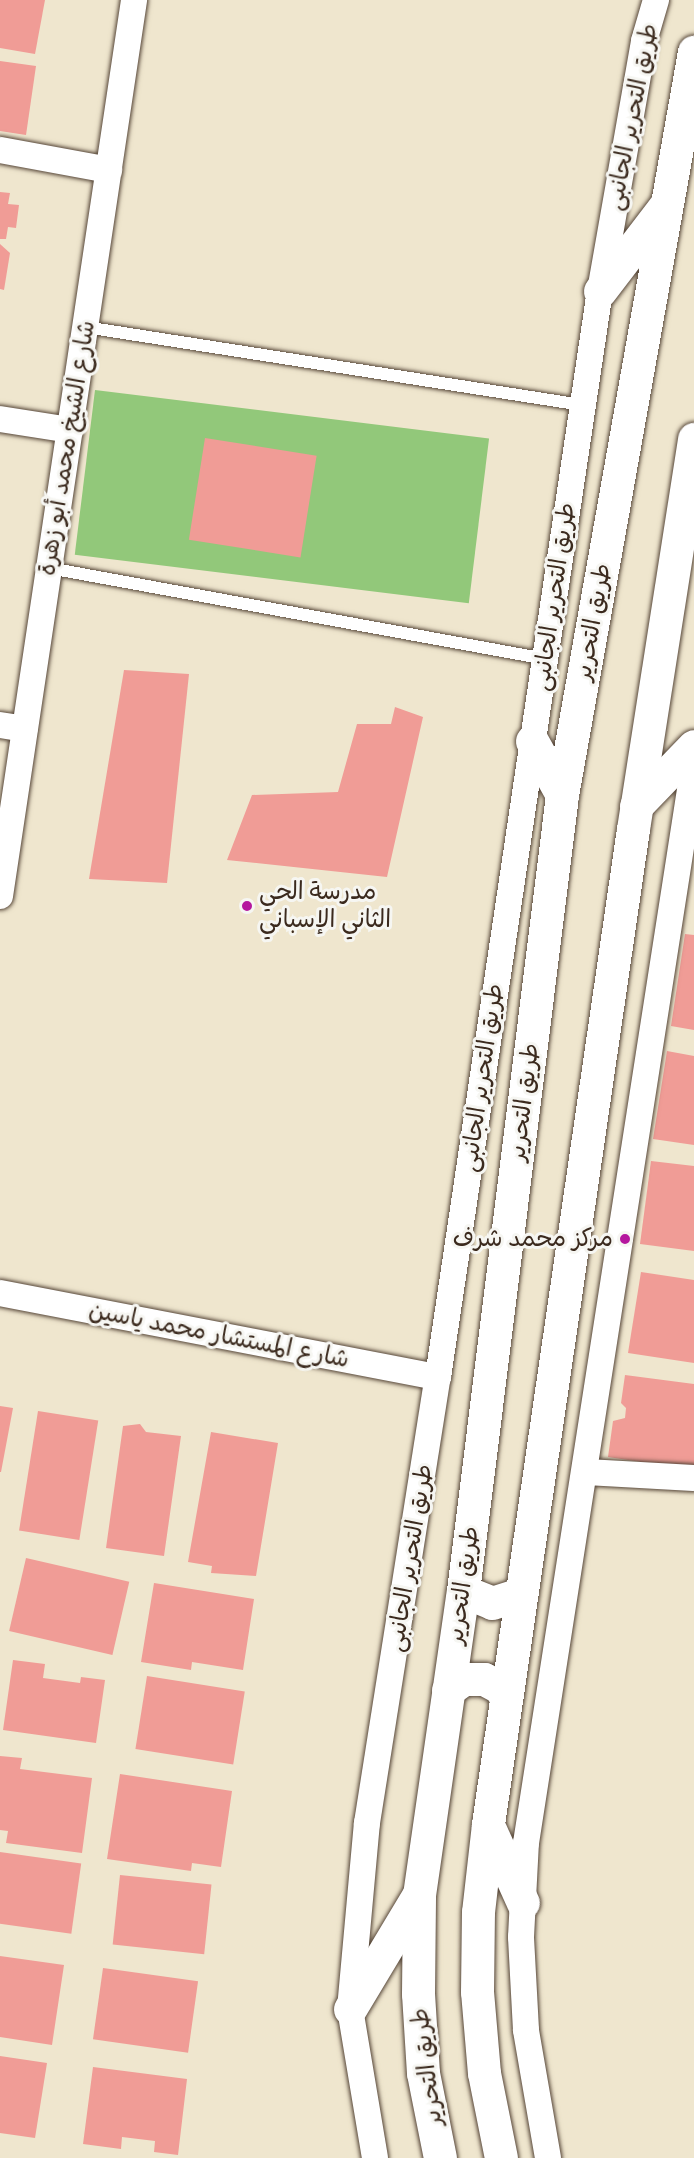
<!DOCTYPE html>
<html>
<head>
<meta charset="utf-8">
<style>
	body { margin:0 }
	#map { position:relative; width:694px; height:2158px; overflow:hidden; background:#efe6ce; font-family:Caveat,"Playpen Sans Arabic",sans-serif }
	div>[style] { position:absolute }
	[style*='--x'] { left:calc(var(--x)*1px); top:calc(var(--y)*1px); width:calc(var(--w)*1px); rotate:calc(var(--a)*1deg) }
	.green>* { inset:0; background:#92c87a; transform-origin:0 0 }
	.building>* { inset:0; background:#f09c96; transform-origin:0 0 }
	.roads { filter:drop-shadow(0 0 2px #564638) drop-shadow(0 0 2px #564638) }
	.lane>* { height:12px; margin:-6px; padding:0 6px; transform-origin:6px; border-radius:6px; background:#fff }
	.street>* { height:26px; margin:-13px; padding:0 13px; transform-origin:13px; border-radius:13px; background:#fff }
	.secondary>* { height:33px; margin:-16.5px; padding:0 16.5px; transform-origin:16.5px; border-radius:16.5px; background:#fff }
	.dots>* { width:16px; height:16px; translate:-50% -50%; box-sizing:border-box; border:3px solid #f6f6f2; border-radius:50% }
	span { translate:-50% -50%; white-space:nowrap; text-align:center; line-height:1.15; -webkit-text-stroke:6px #f6f6f2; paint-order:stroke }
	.street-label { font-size:24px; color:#3b2a1e }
	.poi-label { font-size:24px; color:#3b2a1e }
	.left { translate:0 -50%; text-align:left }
	.right { translate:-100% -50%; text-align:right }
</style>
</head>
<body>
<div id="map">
	<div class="green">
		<div style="left:95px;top:390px;width:397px;height:166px;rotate:7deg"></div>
	</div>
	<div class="building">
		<div style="clip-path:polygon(0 0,45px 0,35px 54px,0 48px)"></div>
		<div style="clip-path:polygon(0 61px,36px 66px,26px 135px,0 131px)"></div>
		<div style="clip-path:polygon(0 192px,10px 193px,8px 204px,19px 205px,16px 228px,8px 227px,6px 239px,0 239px)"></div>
		<div style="clip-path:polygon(0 244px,10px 253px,4px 290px,0 289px)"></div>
		<div style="left:205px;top:438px;width:113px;height:103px;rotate:9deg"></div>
		<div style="clip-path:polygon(124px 670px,189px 674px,167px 883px,89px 879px)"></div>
		<div style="clip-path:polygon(395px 707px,423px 717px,387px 877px,227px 860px,252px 795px,338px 792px,357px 724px,391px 724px)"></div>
		<div style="clip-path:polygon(685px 934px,694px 935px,694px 1030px,671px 1026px)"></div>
		<div style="clip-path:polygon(667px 1051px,694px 1056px,694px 1145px,653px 1139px)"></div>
		<div style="clip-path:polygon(651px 1161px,694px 1166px,694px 1251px,640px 1244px)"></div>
		<div style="clip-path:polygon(641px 1272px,694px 1280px,694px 1363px,628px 1353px)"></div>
		<div style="clip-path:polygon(625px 1375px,694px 1384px,694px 1470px,608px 1457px,613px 1421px,625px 1418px,626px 1408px,621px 1403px)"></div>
		<div style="clip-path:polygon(0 1406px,13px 1408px,1px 1472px,0 1472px)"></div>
		<div style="left:38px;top:1411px;width:61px;height:121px;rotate:9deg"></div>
		<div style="clip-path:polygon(140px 1424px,146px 1432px,181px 1436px,164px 1556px,106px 1548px,123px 1426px)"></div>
		<div style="clip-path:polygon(211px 1432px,278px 1443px,256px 1576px,211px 1573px,212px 1566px,188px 1562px)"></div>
		<div style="left:26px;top:1558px;width:106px;height:75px;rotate:13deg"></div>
		<div style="clip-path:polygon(154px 1583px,254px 1599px,243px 1670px,192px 1662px,191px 1670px,141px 1662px)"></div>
		<div style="clip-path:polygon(13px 1660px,45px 1664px,43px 1678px,80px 1683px,81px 1677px,105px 1680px,96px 1743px,3px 1730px)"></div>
		<div style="left:147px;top:1676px;width:99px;height:74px;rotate:9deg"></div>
		<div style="clip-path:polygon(0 1756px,22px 1758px,20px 1769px,92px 1778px,82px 1853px,6px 1843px,8px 1831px,0 1830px)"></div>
		<div style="clip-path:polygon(120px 1774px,232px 1791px,221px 1867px,192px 1863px,191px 1871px,107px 1859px)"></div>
		<div style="left:0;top:1852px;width:82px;height:71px;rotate:8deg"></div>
		<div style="left:120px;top:1875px;width:92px;height:70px;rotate:6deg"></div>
		<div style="clip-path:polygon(0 1956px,64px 1965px,52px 2045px,0 2037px)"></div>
		<div style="left:103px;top:1968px;width:96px;height:72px;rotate:8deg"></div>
		<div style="clip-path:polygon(0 2056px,47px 2063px,35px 2138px,0 2133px)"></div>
		<div style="clip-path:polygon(93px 2067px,187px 2079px,178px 2155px,154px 2152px,155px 2141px,122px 2137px,121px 2149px,83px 2144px)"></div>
	</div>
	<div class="roads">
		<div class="lane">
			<div style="--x:85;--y:327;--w:503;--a:8.92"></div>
			<div style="--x:49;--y:568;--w:505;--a:10.38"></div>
		</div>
		<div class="street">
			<div style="--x:0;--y:150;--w:111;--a:10.4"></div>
			<div style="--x:0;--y:419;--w:71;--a:8.9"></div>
			<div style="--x:0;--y:725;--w:25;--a:9"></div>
			<div style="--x:0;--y:896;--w:906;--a:-81.49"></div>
			<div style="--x:0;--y:1293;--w:446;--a:10.9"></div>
			<div style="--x:586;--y:1472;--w:108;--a:3.2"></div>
			<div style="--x:375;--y:2158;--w:151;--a:-99.5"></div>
			<div style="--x:350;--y:2009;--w:187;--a:-84.8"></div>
			<div style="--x:367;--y:1823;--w:452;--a:-81"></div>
			<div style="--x:438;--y:1377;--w:1098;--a:-81.52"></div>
			<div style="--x:600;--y:291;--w:254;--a:-80"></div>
			<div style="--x:644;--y:41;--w:43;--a:-73.7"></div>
			<div style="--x:548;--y:2158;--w:130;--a:-99.8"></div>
			<div style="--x:526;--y:2030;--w:93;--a:-93.1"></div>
			<div style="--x:521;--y:1937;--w:94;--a:-87"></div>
			<div style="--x:526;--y:1843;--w:1092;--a:-81.15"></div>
		</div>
		<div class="secondary">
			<div style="--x:600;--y:291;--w:107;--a:-52.6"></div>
			<div style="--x:532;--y:741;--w:62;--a:60.9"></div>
			<div style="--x:636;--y:806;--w:83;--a:-46"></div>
			<div style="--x:463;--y:1591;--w:31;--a:22"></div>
			<div style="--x:492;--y:1603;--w:28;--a:-18"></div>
			<div style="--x:448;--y:1690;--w:19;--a:-35"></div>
			<div style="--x:464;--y:1679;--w:20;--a:0"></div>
			<div style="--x:484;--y:1679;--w:19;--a:28"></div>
			<div style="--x:501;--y:1688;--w:10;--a:66"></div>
			<div style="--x:488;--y:1825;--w:85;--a:65.8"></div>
			<div style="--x:350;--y:2009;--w:132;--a:-59"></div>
			<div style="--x:440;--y:2158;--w:87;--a:-101.3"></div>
			<div style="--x:423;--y:2073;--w:79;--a:-93.6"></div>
			<div style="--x:418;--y:1994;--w:99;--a:-89.4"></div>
			<div style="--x:419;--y:1895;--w:307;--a:-81.8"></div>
			<div style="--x:463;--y:1591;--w:802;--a:-82.91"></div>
			<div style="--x:562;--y:795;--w:755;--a:-79.93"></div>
			<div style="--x:501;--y:2158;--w:87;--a:-101.3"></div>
			<div style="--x:484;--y:2073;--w:81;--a:-94.9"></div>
			<div style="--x:477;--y:1992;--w:80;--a:-89.3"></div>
			<div style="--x:478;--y:1912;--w:89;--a:-83.5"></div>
			<div style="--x:488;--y:1824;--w:1006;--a:-81.71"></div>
			<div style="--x:633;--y:829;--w:395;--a:-81.1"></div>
		</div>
	</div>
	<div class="dots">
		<div style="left:247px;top:906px;background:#b5179e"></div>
		<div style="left:625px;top:1239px;background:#b5179e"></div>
	</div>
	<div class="street-label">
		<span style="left:632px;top:117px;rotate:-79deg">طريق التحرير الجانبى</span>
		<span style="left:67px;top:448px;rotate:-81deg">شارع الشيخ محمد أبو زهرة</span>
		<span style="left:554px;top:597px;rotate:-82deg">طريق التحرير الجانبى</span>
		<span style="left:593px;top:622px;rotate:-80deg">طريق التحرير</span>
		<span style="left:482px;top:1078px;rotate:-82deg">طريق التحرير الجانبى</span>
		<span style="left:524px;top:1102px;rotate:-83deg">طريق التحرير</span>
		<span style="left:219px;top:1335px;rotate:11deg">شارع المستشار محمد ياسين</span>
		<span style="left:410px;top:1558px;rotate:-81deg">طريق التحرير الجانبى</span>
		<span style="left:463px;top:1585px;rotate:-82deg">طريق التحرير</span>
		<span style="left:427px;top:2067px;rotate:-97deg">طريق التحرير</span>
	</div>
	<div class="poi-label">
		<span class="left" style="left:259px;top:906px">مدرسة الحي<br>الثاني الإسباني</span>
		<span class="right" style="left:613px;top:1239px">مركز محمد شرف</span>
	</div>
</div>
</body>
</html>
